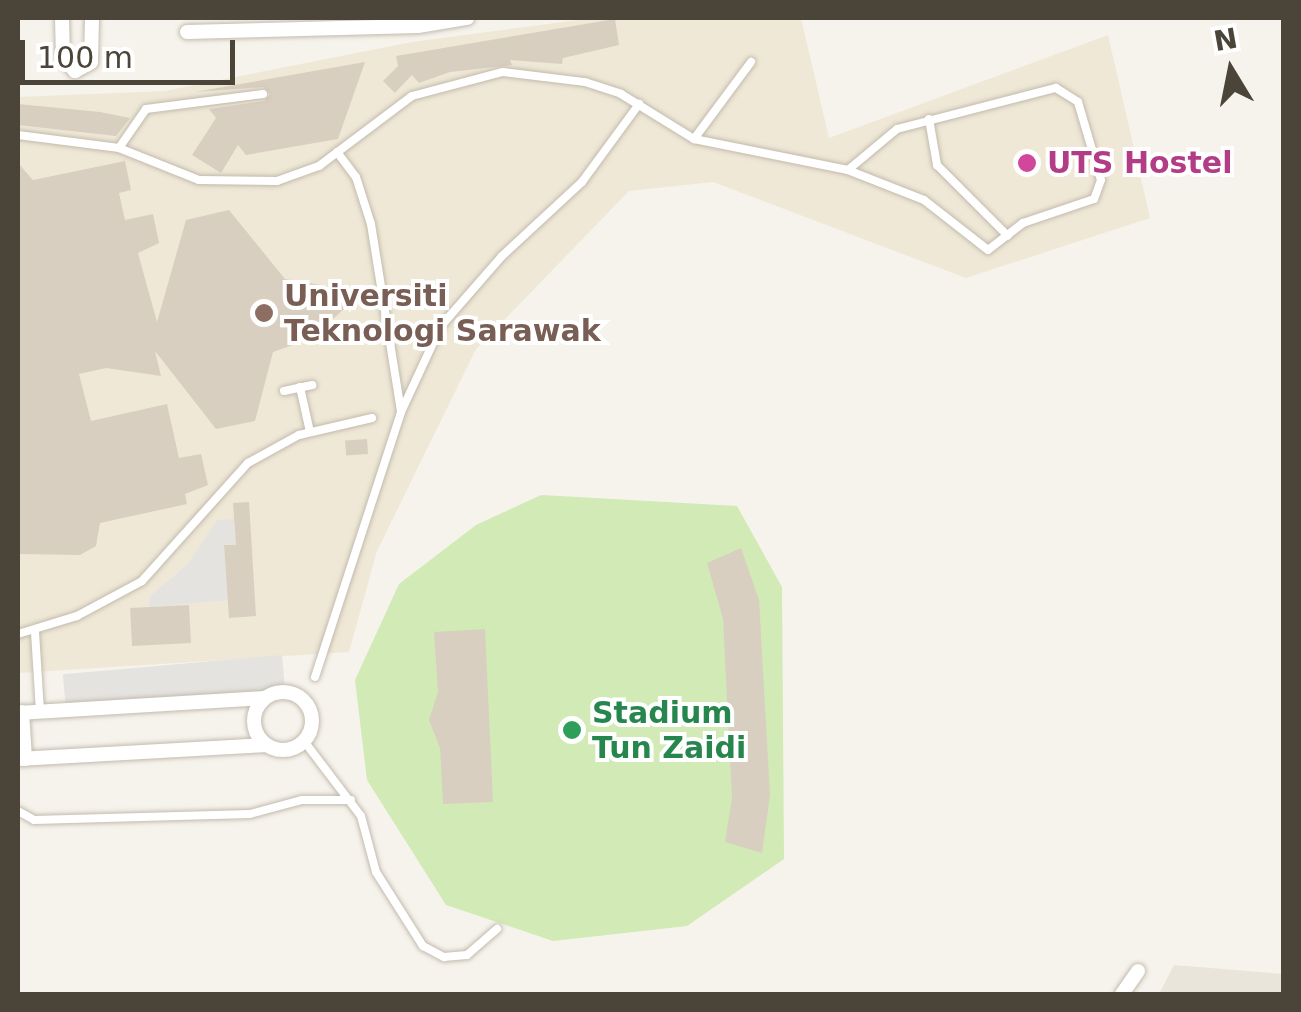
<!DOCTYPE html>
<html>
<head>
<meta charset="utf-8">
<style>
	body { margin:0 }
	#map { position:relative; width:1301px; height:1012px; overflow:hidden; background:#f6f3ec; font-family:"DejaVu Sans",sans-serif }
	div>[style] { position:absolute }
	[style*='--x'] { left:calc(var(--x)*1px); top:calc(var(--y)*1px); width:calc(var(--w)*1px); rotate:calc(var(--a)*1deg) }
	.residential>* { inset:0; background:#eae5da }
	.education>* { inset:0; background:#efe8d6 }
	.green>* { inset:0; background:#d2eab5 }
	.parking>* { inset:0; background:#e5e3e0; transform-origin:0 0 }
	.building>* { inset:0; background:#d8cfc1; transform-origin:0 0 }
	.roads { filter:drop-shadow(0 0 2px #c2bbae) drop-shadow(0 0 2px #c2bbae) }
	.service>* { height:8px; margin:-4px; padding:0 4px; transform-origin:4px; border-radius:4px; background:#fff }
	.minor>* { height:14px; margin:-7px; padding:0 7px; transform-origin:7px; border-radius:7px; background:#fff }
	.minor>.ring { margin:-7px; padding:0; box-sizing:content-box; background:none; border:14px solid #fff; border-radius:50% }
	.dots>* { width:28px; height:28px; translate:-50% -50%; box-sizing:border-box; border:5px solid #fff; border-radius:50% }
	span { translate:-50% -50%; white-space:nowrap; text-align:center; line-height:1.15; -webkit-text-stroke:8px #fff; paint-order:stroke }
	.hotel-label { font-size:30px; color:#b23c85; font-weight:700 }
	.left { translate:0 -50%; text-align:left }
	.education-label { font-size:30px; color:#785e54; font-weight:700 }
	.leisure-label { font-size:30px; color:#27864d; font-weight:700 }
	.frame { position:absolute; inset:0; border:20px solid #4b4439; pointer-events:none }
	.north { position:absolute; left:1181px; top:20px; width:100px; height:100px; -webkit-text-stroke:8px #fff; paint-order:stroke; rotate:350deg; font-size:28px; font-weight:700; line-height:40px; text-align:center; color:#4b4439 }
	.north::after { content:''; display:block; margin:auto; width:35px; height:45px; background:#4b4439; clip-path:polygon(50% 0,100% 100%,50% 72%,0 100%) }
	.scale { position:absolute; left:20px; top:40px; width:215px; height:45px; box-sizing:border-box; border:5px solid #4b4439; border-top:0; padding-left:12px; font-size:30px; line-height:35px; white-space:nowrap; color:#4b4439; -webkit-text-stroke:8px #fff; paint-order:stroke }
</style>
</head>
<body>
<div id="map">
	<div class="residential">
		<div style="clip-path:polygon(1174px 965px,1283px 974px,1283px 994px,1159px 994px)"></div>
	</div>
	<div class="education">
		<div style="clip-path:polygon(592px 18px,801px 18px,829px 138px,1108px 35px,1150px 218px,966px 278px,713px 182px,629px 191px,476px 349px,377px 551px,349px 652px,18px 673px,18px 97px,165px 91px,412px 42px)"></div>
	</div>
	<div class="green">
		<div style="clip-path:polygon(541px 495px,737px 506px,782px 587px,784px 859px,687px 926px,553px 941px,446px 905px,367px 780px,355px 680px,399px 584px,476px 525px)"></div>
	</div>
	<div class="parking">
		<div style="clip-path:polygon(234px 519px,236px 545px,224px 546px,228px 600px,149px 607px,150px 596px,188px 564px,217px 520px)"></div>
		<div style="left:282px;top:655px;width:36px;height:220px;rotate:85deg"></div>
	</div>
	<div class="building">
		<div style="clip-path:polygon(615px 19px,619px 45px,563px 58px,562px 64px,510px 60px,512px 65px,450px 72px,419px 83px,412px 75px,395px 93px,383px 81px,398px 66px,396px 56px)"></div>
		<div style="clip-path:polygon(365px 62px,338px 139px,246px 155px,238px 145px,221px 173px,192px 155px,216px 118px,209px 109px,264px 101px,270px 94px,263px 87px,195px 92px)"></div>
		<div style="clip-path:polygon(18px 104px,100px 112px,130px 118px,116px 136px,18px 125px)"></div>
		<div style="clip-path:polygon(125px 161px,131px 190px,119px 193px,125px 220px,153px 214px,159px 243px,138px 253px,157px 322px,186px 220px,229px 210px,285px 279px,333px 287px,346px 299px,345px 308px,312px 338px,273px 352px,255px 421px,216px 429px,155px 351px,161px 376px,106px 368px,79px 374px,91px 421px,167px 404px,179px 458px,201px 454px,208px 485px,185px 494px,187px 504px,100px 523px,96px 546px,80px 555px,18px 554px,18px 163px,33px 180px)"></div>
		<div style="left:367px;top:439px;width:15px;height:22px;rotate:86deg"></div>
		<div style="clip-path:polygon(249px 502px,256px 616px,229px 618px,224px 545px,236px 545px,233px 503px)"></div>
		<div style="clip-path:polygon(741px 548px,759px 600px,770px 795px,762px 853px,725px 842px,732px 798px,723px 619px,707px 563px)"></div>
		<div style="left:189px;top:605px;width:38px;height:59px;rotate:87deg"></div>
		<div style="clip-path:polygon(485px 629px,493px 802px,443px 804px,440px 748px,429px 720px,438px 692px,434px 632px)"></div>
	</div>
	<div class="roads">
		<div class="service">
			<div style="--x:929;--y:119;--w:47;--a:80.1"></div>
			<div style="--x:937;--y:165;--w:100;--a:45"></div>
			<div style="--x:18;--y:135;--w:102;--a:7.3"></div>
			<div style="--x:119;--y:148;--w:86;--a:21.8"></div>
			<div style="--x:199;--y:180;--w:78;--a:0.7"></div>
			<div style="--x:277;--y:181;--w:45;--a:-19.7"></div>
			<div style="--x:319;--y:166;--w:116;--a:-37"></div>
			<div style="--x:412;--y:96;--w:94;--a:-14.8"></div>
			<div style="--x:503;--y:72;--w:83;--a:7"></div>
			<div style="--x:585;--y:82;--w:38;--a:18"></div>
			<div style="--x:621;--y:94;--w:86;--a:31.7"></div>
			<div style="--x:694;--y:139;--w:157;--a:11.4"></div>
			<div style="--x:848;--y:170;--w:64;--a:-39.9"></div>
			<div style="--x:897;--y:129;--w:164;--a:-14.5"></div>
			<div style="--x:1056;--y:88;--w:26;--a:32"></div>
			<div style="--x:1078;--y:102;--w:81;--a:73.6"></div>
			<div style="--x:1101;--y:180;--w:20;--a:110"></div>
			<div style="--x:1094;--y:199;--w:75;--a:161.3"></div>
			<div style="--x:1023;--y:223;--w:44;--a:142.4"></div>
			<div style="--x:988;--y:250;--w:81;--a:-142"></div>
			<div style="--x:924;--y:200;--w:82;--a:-158.5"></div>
			<div style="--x:694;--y:139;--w:96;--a:-53.5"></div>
			<div style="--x:119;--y:148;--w:47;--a:-55.3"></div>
			<div style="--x:146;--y:109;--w:118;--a:-7.3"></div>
			<div style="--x:337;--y:152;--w:31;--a:53"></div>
			<div style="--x:356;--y:177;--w:49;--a:72.3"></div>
			<div style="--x:371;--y:224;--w:190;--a:80.9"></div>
			<div style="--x:300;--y:387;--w:46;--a:77.5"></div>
			<div style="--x:284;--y:391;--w:29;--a:-12"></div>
			<div style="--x:35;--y:632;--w:79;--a:86.4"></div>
			<div style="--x:18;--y:634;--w:62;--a:-17"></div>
			<div style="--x:77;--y:616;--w:74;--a:-28.3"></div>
			<div style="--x:142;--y:581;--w:159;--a:-48.1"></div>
			<div style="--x:248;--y:463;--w:58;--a:-28.8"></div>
			<div style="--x:299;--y:435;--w:75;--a:-13.1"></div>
			<div style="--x:315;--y:677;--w:279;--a:-72"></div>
			<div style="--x:401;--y:412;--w:95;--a:-65.1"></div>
			<div style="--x:441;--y:326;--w:93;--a:-48.9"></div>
			<div style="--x:502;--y:256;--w:109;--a:-42.8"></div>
			<div style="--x:582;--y:182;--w:97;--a:-53.8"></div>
			<div style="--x:304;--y:741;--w:94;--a:52.8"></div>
			<div style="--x:361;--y:816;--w:58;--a:75"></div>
			<div style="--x:376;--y:872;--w:88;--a:57.6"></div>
			<div style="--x:423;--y:946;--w:24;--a:28"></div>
			<div style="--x:444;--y:957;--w:23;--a:-5"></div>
			<div style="--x:467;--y:955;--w:40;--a:-41"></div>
			<div style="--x:18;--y:811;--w:18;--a:29"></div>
			<div style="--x:34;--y:820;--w:216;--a:-1.6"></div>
			<div style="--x:250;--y:814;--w:54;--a:-15.1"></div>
			<div style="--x:302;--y:800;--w:49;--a:0"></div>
		</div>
		<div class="minor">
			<div style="--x:62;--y:18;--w:40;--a:88.6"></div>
			<div style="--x:63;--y:58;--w:18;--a:47"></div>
			<div style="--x:75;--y:71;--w:18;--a:-29"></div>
			<div style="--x:91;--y:62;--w:44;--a:-88.7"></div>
			<div style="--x:187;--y:32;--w:231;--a:-1.5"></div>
			<div style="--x:418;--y:26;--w:50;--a:-9.3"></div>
			<div class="ring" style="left:254px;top:692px;width:44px;height:44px"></div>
			<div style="--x:22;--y:712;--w:47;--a:86.3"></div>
			<div style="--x:18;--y:713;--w:247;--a:-3.5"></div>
			<div style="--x:18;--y:759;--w:249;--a:-3.2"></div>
			<div style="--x:1122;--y:994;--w:28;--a:-55"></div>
		</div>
	</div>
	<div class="dots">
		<div style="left:1027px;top:163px;background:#d1479c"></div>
		<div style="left:264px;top:313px;background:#8d6e63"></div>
		<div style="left:572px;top:730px;background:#2e9e5b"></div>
	</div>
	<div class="hotel-label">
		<span class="left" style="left:1047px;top:163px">UTS Hostel</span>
	</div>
	<div class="education-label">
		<span class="left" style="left:284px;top:313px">Universiti<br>Teknologi Sarawak</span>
	</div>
	<div class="leisure-label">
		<span class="left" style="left:592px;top:730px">Stadium<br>Tun Zaidi</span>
	</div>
	<div class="frame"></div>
	<div class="north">N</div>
	<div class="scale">100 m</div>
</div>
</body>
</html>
